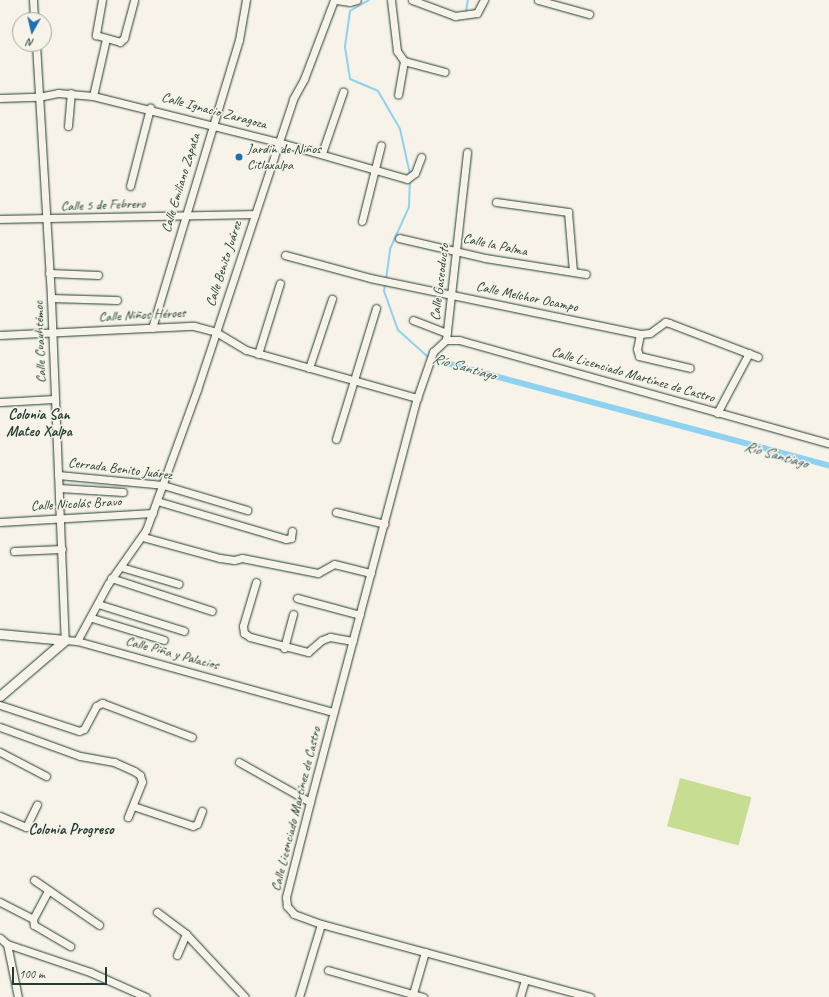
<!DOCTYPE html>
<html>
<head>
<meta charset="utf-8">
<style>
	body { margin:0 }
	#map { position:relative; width:829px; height:997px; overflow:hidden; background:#f7f3e8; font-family:Caveat,sans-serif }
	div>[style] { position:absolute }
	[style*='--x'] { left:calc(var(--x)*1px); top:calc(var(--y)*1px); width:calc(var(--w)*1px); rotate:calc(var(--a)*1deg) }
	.green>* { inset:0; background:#c7dd92; transform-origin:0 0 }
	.water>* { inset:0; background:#8fd2f0; transform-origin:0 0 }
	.stream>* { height:2px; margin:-1px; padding:0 1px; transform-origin:1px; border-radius:1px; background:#8fd2f0 }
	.roads { filter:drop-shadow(0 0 1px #1f3d34) drop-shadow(0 0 1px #1f3d34) }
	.minor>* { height:7px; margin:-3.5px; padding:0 3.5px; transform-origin:3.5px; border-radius:3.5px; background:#f7f3e8 }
	.tertiary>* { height:9px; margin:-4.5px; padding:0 4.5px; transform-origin:4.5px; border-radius:4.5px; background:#f7f3e8 }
	.dots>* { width:11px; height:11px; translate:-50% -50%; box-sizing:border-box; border:2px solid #f7f3e8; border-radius:50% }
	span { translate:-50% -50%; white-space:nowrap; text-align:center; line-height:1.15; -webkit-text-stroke:3px #f7f3e8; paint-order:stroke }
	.street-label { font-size:14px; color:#1f3d34 }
	.poi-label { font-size:14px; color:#1f3d34 }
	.left { translate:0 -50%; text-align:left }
	.water-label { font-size:15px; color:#355b5a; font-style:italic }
	.neighbourhood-label { font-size:15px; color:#1f3d34; font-weight:700 }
	.north { position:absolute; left:12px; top:12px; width:40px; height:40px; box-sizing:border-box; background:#f7f3e8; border:1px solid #a1aaa0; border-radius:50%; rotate:188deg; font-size:11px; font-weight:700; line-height:16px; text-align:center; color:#1f3d34 }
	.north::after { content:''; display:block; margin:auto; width:14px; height:18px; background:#1f6fb2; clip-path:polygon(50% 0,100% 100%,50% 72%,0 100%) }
	.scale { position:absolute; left:12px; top:967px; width:95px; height:18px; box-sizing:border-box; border:2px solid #1f3d34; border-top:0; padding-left:5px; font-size:12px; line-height:14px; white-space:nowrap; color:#1f3d34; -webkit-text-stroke:3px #f7f3e8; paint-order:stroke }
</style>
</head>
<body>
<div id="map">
	<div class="green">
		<div style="left:680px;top:778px;width:74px;height:50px;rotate:15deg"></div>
	</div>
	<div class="water">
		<div style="left:443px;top:359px;width:401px;height:6px;rotate:15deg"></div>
	</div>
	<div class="stream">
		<div style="--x:369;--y:0;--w:22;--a:150"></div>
		<div style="--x:350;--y:11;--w:36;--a:98"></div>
		<div style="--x:345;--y:47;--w:32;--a:81"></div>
		<div style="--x:350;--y:79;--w:30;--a:23"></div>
		<div style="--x:378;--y:91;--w:44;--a:59.9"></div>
		<div style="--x:400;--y:129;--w:46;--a:77.5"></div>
		<div style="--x:466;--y:12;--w:12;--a:-81"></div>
		<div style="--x:386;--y:279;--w:30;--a:-82"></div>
		<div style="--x:390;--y:249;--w:46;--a:-65.7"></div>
		<div style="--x:409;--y:207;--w:27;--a:-88"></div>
		<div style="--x:385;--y:284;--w:7;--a:98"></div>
		<div style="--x:384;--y:291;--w:41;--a:70.3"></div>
		<div style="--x:398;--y:330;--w:40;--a:42"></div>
		<div style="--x:433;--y:359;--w:11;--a:15"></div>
	</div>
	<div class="roads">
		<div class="minor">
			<div style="--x:33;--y:0;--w:20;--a:87"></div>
			<div style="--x:102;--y:0;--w:36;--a:100"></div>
			<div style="--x:96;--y:35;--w:25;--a:16"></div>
			<div style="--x:120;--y:42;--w:6;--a:-45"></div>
			<div style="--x:124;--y:38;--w:39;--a:-75"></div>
			<div style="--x:336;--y:0;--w:14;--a:8"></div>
			<div style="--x:350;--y:2;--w:7;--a:-16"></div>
			<div style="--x:391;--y:0;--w:51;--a:83.3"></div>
			<div style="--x:397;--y:51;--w:12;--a:55"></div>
			<div style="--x:404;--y:61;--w:34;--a:100"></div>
			<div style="--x:412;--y:0;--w:46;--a:20.4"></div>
			<div style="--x:455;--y:16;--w:22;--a:-8"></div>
			<div style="--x:477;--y:13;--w:15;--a:-62"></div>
			<div style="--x:538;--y:0;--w:53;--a:15.4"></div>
			<div style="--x:36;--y:44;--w:254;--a:86.6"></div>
			<div style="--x:51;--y:298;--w:342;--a:87.7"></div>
			<div style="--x:65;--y:640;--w:12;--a:5"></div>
			<div style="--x:77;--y:641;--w:266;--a:15.5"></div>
			<div style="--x:404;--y:61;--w:42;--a:15"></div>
			<div style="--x:93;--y:96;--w:58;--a:-77.2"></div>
			<div style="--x:0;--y:98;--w:38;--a:-2"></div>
			<div style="--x:38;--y:97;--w:20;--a:-11"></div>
			<div style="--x:58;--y:93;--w:35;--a:5"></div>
			<div style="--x:93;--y:96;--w:191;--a:14"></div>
			<div style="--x:278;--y:142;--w:134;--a:16"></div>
			<div style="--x:407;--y:179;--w:10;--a:-37"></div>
			<div style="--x:415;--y:173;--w:17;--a:-69"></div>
			<div style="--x:68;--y:126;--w:33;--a:-85"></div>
			<div style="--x:322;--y:153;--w:65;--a:-71"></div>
			<div style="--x:130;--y:186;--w:81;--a:-75.6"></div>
			<div style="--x:496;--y:202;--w:73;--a:7.9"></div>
			<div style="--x:568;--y:212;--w:60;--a:85.2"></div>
			<div style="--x:0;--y:219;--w:255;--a:-1.1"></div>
			<div style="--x:362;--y:221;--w:78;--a:-76"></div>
			<div style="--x:399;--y:238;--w:88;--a:13.1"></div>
			<div style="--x:485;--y:258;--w:102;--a:9"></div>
			<div style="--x:285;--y:255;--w:88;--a:15.1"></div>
			<div style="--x:370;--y:278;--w:276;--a:11.7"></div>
			<div style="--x:640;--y:334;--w:10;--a:-6"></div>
			<div style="--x:650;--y:333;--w:19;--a:-36"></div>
			<div style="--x:665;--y:322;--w:4;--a:14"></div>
			<div style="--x:669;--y:323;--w:95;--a:20.9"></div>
			<div style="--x:49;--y:273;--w:49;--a:2.3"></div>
			<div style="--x:51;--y:298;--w:66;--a:1.7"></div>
			<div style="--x:413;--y:320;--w:36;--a:21"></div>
			<div style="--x:152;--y:328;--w:301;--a:-73.2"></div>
			<div style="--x:239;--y:40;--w:41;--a:-80.1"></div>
			<div style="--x:640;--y:334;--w:15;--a:101"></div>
			<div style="--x:637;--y:349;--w:7;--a:74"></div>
			<div style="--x:639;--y:356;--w:52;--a:13.2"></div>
			<div style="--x:0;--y:335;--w:194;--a:-2.7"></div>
			<div style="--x:194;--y:326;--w:23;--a:15"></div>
			<div style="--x:216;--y:332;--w:35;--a:31"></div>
			<div style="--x:246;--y:350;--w:178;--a:15.7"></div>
			<div style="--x:446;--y:340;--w:189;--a:-83.6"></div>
			<div style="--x:258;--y:354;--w:74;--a:-72.8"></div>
			<div style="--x:309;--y:368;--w:73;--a:-71.6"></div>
			<div style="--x:0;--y:402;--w:55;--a:-3.1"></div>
			<div style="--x:717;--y:413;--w:68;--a:-61.9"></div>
			<div style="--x:336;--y:439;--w:137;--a:-73"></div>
			<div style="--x:58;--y:475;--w:105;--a:5.4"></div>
			<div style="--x:163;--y:485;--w:88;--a:16.6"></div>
			<div style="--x:59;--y:488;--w:64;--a:3.6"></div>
			<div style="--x:157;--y:501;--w:134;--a:16.4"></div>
			<div style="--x:286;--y:539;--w:5;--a:-11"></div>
			<div style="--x:291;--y:538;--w:7;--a:-82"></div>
			<div style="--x:336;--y:512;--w:50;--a:13.8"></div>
			<div style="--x:0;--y:522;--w:153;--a:-3.4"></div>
			<div style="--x:143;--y:537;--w:80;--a:15.3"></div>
			<div style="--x:220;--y:558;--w:14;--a:8"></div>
			<div style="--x:234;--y:560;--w:8;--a:-14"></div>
			<div style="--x:242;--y:558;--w:77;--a:11.2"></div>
			<div style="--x:318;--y:573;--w:18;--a:-29"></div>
			<div style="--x:334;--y:564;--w:38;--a:14"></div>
			<div style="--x:14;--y:551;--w:48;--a:-2.4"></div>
			<div style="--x:121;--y:567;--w:60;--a:16.3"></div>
			<div style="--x:111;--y:578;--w:106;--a:18.1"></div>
			<div style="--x:256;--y:582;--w:46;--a:106.5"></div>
			<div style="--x:243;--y:626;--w:7;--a:82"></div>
			<div style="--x:244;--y:633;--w:7;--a:34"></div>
			<div style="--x:250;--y:637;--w:60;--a:14.5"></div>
			<div style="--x:308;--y:652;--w:18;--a:-41"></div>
			<div style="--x:322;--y:640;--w:9;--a:-21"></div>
			<div style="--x:330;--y:637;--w:23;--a:10"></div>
			<div style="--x:297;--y:598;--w:65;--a:15.1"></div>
			<div style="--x:98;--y:604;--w:90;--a:17.4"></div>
			<div style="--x:92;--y:618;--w:75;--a:17"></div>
			<div style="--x:77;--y:641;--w:65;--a:-61.5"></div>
			<div style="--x:108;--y:584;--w:66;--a:-54.9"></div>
			<div style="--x:146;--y:530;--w:149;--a:-70"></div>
			<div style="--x:197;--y:390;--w:306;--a:-71.7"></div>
			<div style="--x:293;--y:99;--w:23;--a:-61"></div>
			<div style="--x:304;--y:79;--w:85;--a:-69.2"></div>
			<div style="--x:284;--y:648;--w:35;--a:-75"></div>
			<div style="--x:0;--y:705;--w:83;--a:18.2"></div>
			<div style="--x:79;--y:731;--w:5;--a:-22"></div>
			<div style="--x:84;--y:729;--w:26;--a:-62"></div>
			<div style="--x:96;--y:706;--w:7;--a:-27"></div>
			<div style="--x:102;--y:703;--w:96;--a:20.7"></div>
			<div style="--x:0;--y:727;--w:85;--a:19.9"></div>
			<div style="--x:80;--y:756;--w:35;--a:10"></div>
			<div style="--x:114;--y:762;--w:22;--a:24"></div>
			<div style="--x:134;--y:771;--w:7;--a:34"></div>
			<div style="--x:140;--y:775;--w:7;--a:74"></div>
			<div style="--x:142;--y:782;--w:38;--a:112"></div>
			<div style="--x:0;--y:752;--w:52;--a:27.6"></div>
			<div style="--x:239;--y:762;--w:81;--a:29.4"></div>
			<div style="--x:133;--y:806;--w:63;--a:18.4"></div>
			<div style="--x:193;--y:826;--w:4;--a:-27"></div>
			<div style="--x:197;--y:824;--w:14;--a:-69"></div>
			<div style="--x:0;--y:816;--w:28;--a:23"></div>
			<div style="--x:26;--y:827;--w:25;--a:-64"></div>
			<div style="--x:34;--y:880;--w:79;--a:34.7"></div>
			<div style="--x:0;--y:902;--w:37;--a:27"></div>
			<div style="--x:33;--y:919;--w:6;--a:81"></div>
			<div style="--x:34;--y:925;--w:42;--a:30.3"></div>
			<div style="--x:157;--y:912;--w:36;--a:37"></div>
			<div style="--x:186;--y:934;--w:86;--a:46.9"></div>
			<div style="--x:33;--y:919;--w:32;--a:-62"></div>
			<div style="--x:0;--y:938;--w:9;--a:41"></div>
			<div style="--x:7;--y:944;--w:54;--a:78.3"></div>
			<div style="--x:7;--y:944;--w:88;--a:18.6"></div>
			<div style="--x:90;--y:972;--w:61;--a:24.1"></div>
			<div style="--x:177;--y:955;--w:23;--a:-67"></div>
			<div style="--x:328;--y:970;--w:99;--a:15.9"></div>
			<div style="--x:299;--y:997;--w:76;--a:-73.2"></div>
			<div style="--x:412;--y:997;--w:47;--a:-73.9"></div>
			<div style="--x:520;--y:997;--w:18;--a:-74"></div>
			<div style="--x:590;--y:997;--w:279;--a:-164.8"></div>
			<div style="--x:321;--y:924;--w:29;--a:-160"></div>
			<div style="--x:294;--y:914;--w:11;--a:-131"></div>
			<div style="--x:287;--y:906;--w:9;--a:-96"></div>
			<div style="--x:286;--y:897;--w:98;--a:-75.8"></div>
			<div style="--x:310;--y:802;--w:418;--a:-75.2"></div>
			<div style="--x:417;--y:398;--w:49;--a:-70.8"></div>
			<div style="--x:433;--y:352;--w:18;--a:-43"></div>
			<div style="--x:446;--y:340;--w:13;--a:0"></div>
			<div style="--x:459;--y:340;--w:384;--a:15.6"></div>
		</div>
		<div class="tertiary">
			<div style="--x:0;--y:634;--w:65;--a:5.3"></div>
			<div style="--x:0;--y:696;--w:86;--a:-40.7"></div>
		</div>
	</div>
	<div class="dots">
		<div style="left:239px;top:157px;background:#1f6fb2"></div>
	</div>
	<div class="street-label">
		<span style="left:214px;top:111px;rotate:15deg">Calle Ignacio Zaragoza</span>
		<span style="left:181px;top:183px;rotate:-73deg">Calle Emiliano Zapata</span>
		<span style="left:103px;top:205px;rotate:-2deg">Calle 5 de Febrero</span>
		<span style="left:495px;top:245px;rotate:12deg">Calle la Palma</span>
		<span style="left:224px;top:264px;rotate:-72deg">Calle Benito Juárez</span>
		<span style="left:440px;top:282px;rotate:-83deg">Calle Gaseoducto</span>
		<span style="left:527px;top:297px;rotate:12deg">Calle Melchor Ocampo</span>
		<span style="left:142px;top:315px;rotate:-3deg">Calle Niños Héroes</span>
		<span style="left:40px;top:342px;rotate:-92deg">Calle Cuauhtémoc</span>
		<span style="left:633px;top:375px;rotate:16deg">Calle Licenciado Martínez de Castro</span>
		<span style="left:120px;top:469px;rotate:7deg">Cerrada Benito Juárez</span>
		<span style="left:76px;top:504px;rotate:-3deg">Calle Nicolás Bravo</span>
		<span style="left:172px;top:653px;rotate:15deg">Calle Piña y Palacios</span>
		<span style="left:296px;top:809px;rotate:-76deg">Calle Licenciado Martínez de Castro</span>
	</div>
	<div class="poi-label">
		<span class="left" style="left:247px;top:157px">Jardin de Niños<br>Citlaxalpa</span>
	</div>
	<div class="water-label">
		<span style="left:464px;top:367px;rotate:16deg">Río Santiago</span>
		<span style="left:776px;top:455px;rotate:16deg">Río Santiago</span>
	</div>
	<div class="neighbourhood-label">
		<span style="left:39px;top:423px">Colonia San<br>Mateo Xalpa</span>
		<span style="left:71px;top:830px">Colonia Progreso</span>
	</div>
	<div class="north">N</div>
	<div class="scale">100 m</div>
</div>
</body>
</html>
